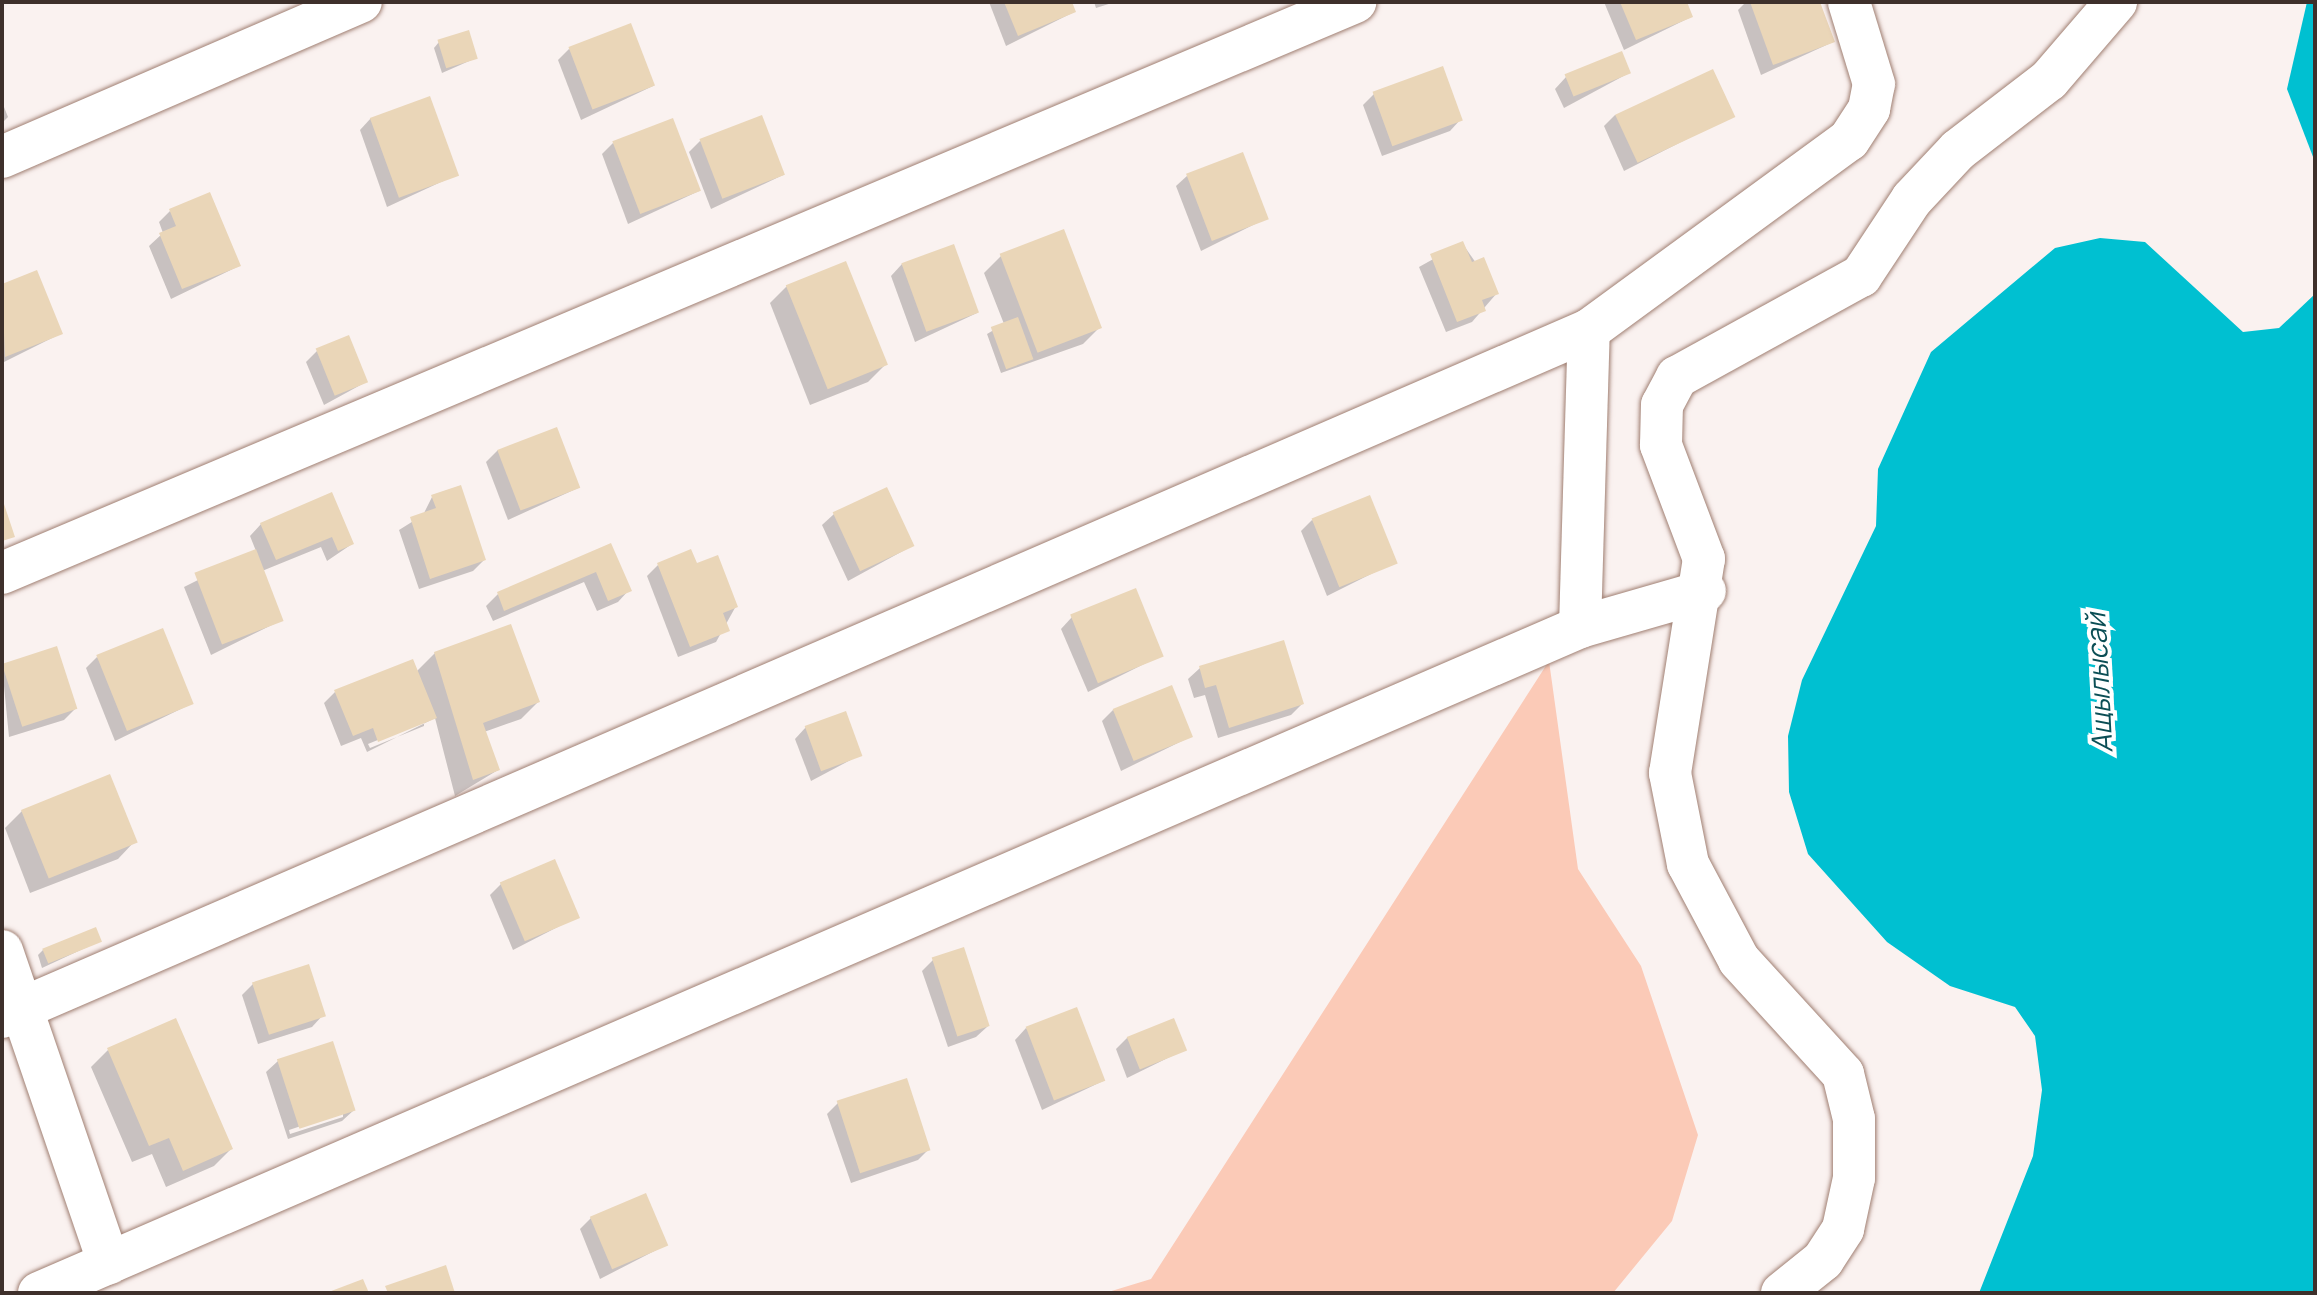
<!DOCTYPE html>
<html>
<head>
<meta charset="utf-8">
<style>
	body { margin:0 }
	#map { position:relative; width:2317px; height:1295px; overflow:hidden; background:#faf2f0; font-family:Manrope,sans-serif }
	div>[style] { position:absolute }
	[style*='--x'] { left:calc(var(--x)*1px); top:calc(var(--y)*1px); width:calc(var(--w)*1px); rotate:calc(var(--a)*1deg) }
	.green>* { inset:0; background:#fbcab7 }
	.water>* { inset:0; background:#00c0d1 }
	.shadow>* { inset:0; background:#0003 }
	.building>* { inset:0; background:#ead6b8; transform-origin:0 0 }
	.roads { filter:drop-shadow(0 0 2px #a07f72) drop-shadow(0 0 2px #a07f72) }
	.minor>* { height:42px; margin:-21px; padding:0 21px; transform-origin:21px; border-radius:21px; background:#fff }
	span { translate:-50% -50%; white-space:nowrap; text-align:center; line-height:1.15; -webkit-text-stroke:8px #fff; paint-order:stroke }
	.water-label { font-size:28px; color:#0b4e55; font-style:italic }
	.frame { position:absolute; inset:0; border:4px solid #3e302b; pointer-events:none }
</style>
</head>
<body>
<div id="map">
	<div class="green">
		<div style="clip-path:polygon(1549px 661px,1578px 869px,1641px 966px,1698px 1135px,1672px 1221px,1613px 1293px,1105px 1293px,1151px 1279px)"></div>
	</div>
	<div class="water">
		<div style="clip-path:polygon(2307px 2px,2315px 2px,2315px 162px,2287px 89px)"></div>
		<div style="clip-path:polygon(2100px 238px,2145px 242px,2243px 332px,2279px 328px,2315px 294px,2315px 1293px,1979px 1293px,2033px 1156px,2042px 1090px,2035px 1036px,2015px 1007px,1950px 986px,1887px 942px,1808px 854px,1789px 792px,1788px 736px,1802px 680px,1876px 526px,1878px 469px,1931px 352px,2055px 248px)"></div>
	</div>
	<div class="shadow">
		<div style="clip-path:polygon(989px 2px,1070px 2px,1074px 12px,1006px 46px)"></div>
		<div style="clip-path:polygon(1094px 2px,1115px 2px,1096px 8px)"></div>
		<div style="clip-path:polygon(1604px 2px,1685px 2px,1691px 17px,1624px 50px)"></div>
		<div style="clip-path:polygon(1746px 2px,1818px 2px,1833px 42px,1761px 75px,1738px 10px)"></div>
		<div style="clip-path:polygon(439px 42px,476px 58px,442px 73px,434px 48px)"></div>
		<div style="clip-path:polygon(569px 49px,653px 86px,581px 120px,558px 60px)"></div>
		<div style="clip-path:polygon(1629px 73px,1564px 108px,1555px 89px,1566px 77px)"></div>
		<div style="clip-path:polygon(1374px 94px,1461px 119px,1450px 131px,1382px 156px,1363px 105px)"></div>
		<div style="clip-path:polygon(2px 102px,8px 117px,2px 123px)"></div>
		<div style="clip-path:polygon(1615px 115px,1732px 116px,1624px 171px,1604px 126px)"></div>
		<div style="clip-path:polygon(371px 118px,456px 175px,387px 207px,360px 130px)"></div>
		<div style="clip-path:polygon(700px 141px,783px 175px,711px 209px,689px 152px)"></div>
		<div style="clip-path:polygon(613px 143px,699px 191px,628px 224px,602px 154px)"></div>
		<div style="clip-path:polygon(1188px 175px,1267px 218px,1201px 251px,1176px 186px)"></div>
		<div style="clip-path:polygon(170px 211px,239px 266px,171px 299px,149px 246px,163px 233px,159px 222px)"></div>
		<div style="clip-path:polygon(1063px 232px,1100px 327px,1083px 344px,1001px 373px,987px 334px,1004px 324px,984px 273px,1001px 256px)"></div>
		<div style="clip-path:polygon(1462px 243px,1497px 293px,1472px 322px,1446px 332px,1419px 267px)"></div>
		<div style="clip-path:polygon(902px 264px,977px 313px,915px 342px,891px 276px)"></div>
		<div style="clip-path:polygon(36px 273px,60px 334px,2px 363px,2px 286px)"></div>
		<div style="clip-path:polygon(787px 286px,885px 365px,868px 382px,810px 405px,770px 303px)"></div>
		<div style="clip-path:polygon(317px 351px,366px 382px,324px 405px,306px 362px)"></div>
		<div style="clip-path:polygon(498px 450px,578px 488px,508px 520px,486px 462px)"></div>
		<div style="clip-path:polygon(331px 495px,352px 544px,327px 561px,321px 547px,262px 571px,282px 620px,211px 655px,184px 587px,256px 551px,250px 536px,261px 524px)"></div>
		<div style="clip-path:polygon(432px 497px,484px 560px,473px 571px,419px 589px,399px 530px,423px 515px)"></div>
		<div style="clip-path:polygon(834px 514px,912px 546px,848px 581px,822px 525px)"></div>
		<div style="clip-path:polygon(1312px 520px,1395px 562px,1327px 596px,1301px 531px)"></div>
		<div style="clip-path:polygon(610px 546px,629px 590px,618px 602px,597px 611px,584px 582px,493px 621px,486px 606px,498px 594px)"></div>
		<div style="clip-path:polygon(658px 565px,696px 566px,736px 606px,716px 642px,678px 657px,647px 576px)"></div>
		<div style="clip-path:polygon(1072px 617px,1162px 655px,1088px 692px,1061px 629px)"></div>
		<div style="clip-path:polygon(56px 649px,75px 709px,64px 720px,9px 737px,2px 666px)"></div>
		<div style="clip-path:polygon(evenodd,435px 653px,538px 702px,521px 719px,484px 732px,498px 770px,455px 796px,435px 718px,367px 752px,361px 738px,341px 746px,324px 703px,335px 692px,416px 672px,435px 653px,424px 721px,424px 726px,370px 748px,368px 744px,424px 721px)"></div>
		<div style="clip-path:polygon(97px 657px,191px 704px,115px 741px,86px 668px)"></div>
		<div style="clip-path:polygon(1200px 668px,1302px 704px,1291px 715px,1218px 738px,1205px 695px,1194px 698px,1188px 679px)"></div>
		<div style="clip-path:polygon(1113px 710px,1190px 737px,1121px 771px,1102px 721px)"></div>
		<div style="clip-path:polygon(806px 727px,860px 755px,811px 781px,795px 739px)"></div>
		<div style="clip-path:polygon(22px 811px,135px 841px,118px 859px,30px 893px,5px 828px)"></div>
		<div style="clip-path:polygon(501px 884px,577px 917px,513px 950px,490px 895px)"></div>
		<div style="clip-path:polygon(100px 941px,42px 968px,38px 955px,43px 950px)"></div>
		<div style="clip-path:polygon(934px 959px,988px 1026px,976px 1037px,948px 1047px,922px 971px)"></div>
		<div style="clip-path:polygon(253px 984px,323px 1015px,312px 1027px,258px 1044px,242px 995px)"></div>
		<div style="clip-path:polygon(1026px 1028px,1103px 1081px,1042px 1110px,1015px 1040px)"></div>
		<div style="clip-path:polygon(1128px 1037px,1184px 1050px,1127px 1078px,1116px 1049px)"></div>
		<div style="clip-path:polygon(108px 1050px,231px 1149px,214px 1166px,166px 1187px,152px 1154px,132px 1162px,91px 1067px)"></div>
		<div style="clip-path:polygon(evenodd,278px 1061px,354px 1110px,342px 1121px,288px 1139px,266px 1072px,278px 1061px,343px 1112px,343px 1117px,290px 1134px,289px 1130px,343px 1112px)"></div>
		<div style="clip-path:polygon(838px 1103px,929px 1149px,918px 1160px,851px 1183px,827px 1114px)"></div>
		<div style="clip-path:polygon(591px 1218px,666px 1245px,600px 1279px,580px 1229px)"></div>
	</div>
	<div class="building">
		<div style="clip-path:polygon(1004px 2px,1072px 2px,1076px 12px,1018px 36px)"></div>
		<div style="clip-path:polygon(1620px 2px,1687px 2px,1693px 17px,1636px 40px)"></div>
		<div style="clip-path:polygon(1750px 2px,1820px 2px,1835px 42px,1773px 65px)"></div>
		<div style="left:631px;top:23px;width:67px;height:67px;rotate:69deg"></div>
		<div style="left:469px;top:30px;width:30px;height:33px;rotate:73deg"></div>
		<div style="left:1622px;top:51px;width:24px;height:62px;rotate:68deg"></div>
		<div style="left:1443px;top:66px;width:58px;height:75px;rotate:70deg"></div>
		<div style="left:1713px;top:69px;width:53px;height:108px;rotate:65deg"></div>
		<div style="left:430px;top:96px;width:85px;height:64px;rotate:70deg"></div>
		<div style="left:762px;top:115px;width:64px;height:67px;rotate:69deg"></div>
		<div style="left:673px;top:118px;width:78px;height:65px;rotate:69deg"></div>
		<div style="left:1243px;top:152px;width:72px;height:61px;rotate:69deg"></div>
		<div style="clip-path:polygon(210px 192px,241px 266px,182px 289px,159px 233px,176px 226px,169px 209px)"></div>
		<div style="left:1064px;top:229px;width:106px;height:69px;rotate:69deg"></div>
		<div style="clip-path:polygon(1463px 241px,1472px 262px,1484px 257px,1499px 294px,1482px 300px,1486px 311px,1457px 322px,1430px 254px)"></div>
		<div style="left:954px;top:244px;width:73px;height:56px;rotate:70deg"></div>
		<div style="left:846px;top:261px;width:112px;height:65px;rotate:68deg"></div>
		<div style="clip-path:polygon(37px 270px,63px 334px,5px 357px,2px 284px)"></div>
		<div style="left:1018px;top:317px;width:45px;height:29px;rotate:70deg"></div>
		<div style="left:349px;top:335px;width:51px;height:36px;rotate:68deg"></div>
		<div style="left:557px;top:427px;width:65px;height:64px;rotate:69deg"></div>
		<div style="clip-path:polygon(461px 485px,486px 560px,430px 579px,410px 517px,436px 508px,431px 495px)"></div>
		<div style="left:887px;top:487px;width:65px;height:60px;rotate:65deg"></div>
		<div style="clip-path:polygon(332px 492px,354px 544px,338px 551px,332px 537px,276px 560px,260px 523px)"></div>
		<div style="left:1370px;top:495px;width:74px;height:63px;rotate:68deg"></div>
		<div style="clip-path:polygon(2px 498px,15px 537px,2px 541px)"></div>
		<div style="clip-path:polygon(611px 543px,632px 591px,608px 601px,596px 572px,504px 611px,497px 592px)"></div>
		<div style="left:256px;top:549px;width:77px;height:66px;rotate:69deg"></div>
		<div style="clip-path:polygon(691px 549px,697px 563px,718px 555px,738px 607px,723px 613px,730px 631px,690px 647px,657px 563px)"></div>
		<div style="left:1136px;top:588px;width:74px;height:71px;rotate:68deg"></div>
		<div style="clip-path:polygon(511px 624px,540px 702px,483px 723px,500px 770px,473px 780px,434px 652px)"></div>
		<div style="left:163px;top:628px;width:82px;height:72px;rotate:68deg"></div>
		<div style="clip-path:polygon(1284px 640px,1304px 704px,1229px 728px,1216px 685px,1205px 688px,1199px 666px)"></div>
		<div style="left:57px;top:646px;width:66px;height:58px;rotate:72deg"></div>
		<div style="clip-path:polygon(413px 659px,437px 718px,378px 742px,373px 728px,353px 736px,334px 690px)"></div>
		<div style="left:1172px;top:685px;width:56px;height:64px;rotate:68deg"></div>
		<div style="left:846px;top:711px;width:48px;height:44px;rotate:70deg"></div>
		<div style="left:110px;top:774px;width:74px;height:96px;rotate:68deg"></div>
		<div style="left:555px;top:859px;width:64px;height:60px;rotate:67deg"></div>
		<div style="left:96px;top:927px;width:16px;height:58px;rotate:68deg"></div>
		<div style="left:964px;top:947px;width:83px;height:34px;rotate:72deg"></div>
		<div style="left:309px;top:964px;width:55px;height:60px;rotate:72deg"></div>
		<div style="left:1077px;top:1007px;width:79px;height:55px;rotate:69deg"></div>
		<div style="clip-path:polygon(176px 1018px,233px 1149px,183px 1171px,169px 1138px,149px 1146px,107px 1048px)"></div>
		<div style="left:1174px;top:1018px;width:35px;height:51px;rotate:68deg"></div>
		<div style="left:333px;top:1041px;width:73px;height:59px;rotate:72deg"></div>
		<div style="left:907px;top:1078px;width:76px;height:74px;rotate:72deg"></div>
		<div style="left:646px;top:1193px;width:57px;height:61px;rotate:67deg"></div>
		<div style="clip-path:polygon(446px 1265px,455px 1293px,388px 1293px,385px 1286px)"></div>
		<div style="clip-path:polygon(363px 1279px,369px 1293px,326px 1293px)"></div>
	</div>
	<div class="roads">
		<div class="minor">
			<div style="--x:2;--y:157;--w:391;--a:-23.4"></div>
			<div style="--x:2;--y:573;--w:1469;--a:-22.88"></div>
			<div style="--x:1580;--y:627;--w:297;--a:-88.3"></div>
			<div style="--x:1589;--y:330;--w:322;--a:-36.2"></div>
			<div style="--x:1849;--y:140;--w:37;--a:-57"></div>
			<div style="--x:1869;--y:109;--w:25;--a:-79"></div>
			<div style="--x:1874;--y:84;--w:86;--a:-107"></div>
			<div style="--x:2;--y:951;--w:330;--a:71.1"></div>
			<div style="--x:2;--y:1017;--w:1729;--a:-23.41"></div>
			<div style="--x:39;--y:1293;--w:1679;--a:-23.37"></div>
			<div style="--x:1580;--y:627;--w:130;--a:-16.1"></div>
			<div style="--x:1782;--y:1293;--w:53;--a:-38.8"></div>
			<div style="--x:1823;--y:1260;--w:37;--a:-57"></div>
			<div style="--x:1843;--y:1229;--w:52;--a:-77.8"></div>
			<div style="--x:1854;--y:1178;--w:59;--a:-90"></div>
			<div style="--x:1854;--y:1119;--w:46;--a:-103.7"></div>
			<div style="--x:1843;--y:1074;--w:154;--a:-132.4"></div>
			<div style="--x:1739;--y:960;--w:109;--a:-118"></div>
			<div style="--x:1688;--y:864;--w:93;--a:-101.2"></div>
			<div style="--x:1670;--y:773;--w:217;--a:-81"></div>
			<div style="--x:1704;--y:559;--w:122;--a:-110.7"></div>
			<div style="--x:1661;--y:445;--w:40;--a:-88.6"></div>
			<div style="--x:1662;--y:405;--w:32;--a:-62"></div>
			<div style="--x:1677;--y:377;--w:210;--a:-28.8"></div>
			<div style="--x:1861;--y:276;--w:92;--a:-56.5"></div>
			<div style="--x:1912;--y:199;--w:67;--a:-46.8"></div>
			<div style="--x:1958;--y:150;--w:115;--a:-37.6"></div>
			<div style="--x:2049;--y:80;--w:103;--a:-49.3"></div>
		</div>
	</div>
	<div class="water-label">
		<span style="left:2098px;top:683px;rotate:-93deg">Ащылысай</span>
	</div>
	<div class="frame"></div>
</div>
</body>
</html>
